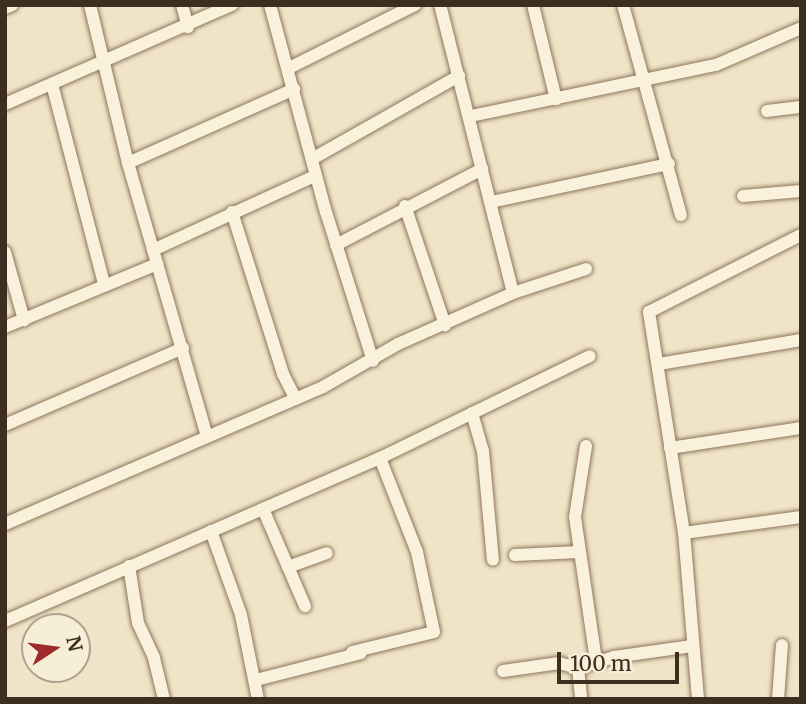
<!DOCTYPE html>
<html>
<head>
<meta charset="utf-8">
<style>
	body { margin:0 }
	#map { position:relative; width:806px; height:704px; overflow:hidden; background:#f0e4c8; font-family:Merriweather,serif }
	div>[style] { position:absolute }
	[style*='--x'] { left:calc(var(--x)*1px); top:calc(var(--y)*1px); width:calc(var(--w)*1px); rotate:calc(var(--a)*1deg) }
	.roads { filter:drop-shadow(0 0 2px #8d765c) drop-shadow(0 0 2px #8d765c) }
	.minor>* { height:12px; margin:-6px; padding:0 6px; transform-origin:6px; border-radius:6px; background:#faf1dc }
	span { translate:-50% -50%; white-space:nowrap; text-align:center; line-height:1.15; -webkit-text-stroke:6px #f7eed8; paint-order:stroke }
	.frame { position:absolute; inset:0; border:7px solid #3d2e20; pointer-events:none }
	.north { position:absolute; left:21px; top:613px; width:70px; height:70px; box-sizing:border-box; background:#f7eed8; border:2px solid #ada18e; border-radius:50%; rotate:77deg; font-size:19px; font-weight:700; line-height:28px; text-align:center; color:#3d2e20 }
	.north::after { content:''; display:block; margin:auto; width:24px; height:32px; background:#9e2a2b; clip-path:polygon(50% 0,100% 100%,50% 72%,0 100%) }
	.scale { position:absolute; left:557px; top:652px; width:122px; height:32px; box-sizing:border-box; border:4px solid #3d2e20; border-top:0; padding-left:9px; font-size:21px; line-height:24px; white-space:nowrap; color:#3d2e20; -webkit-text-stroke:5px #f7eed8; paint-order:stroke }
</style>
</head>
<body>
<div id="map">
	<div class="roads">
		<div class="minor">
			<div style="--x:90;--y:5;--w:163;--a:76.5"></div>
			<div style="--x:128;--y:163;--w:282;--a:73.9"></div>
			<div style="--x:182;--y:5;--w:23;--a:75"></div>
			<div style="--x:270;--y:5;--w:214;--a:74.9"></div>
			<div style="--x:326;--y:212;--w:156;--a:72.5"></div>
			<div style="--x:533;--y:5;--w:97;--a:76.3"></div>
			<div style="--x:623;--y:5;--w:218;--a:74.6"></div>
			<div style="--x:5;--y:8;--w:8;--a:-23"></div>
			<div style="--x:289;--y:68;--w:141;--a:-26.6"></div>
			<div style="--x:52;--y:84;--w:207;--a:75.4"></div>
			<div style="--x:5;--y:104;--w:248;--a:-23.6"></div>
			<div style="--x:767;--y:111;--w:34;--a:-7"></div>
			<div style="--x:471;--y:116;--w:250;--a:-11.8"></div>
			<div style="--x:716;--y:65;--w:93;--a:-23.5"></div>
			<div style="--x:312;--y:159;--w:169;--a:-29.5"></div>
			<div style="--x:128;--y:163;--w:182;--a:-24"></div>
			<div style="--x:743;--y:196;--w:58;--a:-4.9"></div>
			<div style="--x:491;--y:202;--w:182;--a:-12.1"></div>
			<div style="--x:405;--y:206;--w:126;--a:71.4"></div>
			<div style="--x:232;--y:212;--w:170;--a:72.5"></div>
			<div style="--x:283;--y:374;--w:28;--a:63"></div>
			<div style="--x:336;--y:245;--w:165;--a:-27.5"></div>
			<div style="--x:153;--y:250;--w:178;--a:-24.6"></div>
			<div style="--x:5;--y:252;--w:71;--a:74.4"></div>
			<div style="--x:513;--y:293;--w:77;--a:-18.2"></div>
			<div style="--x:5;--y:327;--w:165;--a:-22.5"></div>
			<div style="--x:659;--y:364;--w:144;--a:-9.6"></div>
			<div style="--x:472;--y:413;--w:40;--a:74"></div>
			<div style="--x:483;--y:451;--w:109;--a:84.8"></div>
			<div style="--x:5;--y:425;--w:194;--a:-23.4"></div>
			<div style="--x:586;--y:446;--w:72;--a:98.8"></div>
			<div style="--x:575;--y:517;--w:146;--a:81.7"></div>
			<div style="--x:670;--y:448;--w:133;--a:-8.7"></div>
			<div style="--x:263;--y:509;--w:106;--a:66.6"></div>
			<div style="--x:5;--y:524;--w:346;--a:-23.3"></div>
			<div style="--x:323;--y:387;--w:86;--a:-29.8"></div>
			<div style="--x:398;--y:344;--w:126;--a:-23.9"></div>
			<div style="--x:513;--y:293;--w:297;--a:-104.2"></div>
			<div style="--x:211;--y:531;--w:89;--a:70.3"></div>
			<div style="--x:241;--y:615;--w:86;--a:78.6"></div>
			<div style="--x:684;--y:533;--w:118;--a:-7.8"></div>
			<div style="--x:515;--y:555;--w:64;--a:-2.7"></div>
			<div style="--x:129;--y:566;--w:58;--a:81"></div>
			<div style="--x:138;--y:623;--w:38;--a:65"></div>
			<div style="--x:154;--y:658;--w:42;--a:76.3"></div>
			<div style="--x:288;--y:567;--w:41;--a:-19.7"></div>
			<div style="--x:5;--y:621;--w:409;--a:-23.5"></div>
			<div style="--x:380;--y:458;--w:233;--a:-25.9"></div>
			<div style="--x:352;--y:652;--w:84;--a:-13.7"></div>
			<div style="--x:434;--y:632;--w:82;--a:-102"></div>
			<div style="--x:417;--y:552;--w:101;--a:-111.5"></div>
			<div style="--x:578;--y:668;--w:31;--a:84"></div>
			<div style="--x:503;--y:671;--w:57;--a:-8.1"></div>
			<div style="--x:559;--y:663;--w:20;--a:15"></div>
			<div style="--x:578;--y:668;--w:38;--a:-17"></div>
			<div style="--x:614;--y:657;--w:79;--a:-8"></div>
			<div style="--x:256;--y:680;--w:108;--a:-14.4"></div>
			<div style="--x:698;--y:699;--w:167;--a:-94.8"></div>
			<div style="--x:684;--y:533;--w:224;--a:-99"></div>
			<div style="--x:649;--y:312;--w:170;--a:-26.9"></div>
			<div style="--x:778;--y:699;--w:54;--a:-85.8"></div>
		</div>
	</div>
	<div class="frame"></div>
	<div class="north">N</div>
	<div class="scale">100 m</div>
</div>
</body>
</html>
